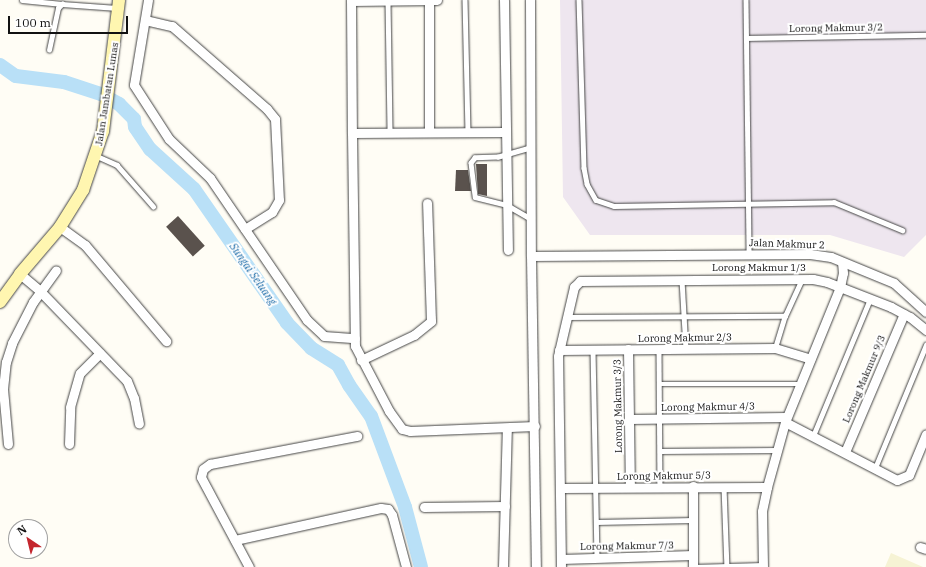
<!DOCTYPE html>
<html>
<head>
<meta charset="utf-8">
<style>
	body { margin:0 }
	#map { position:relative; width:926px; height:567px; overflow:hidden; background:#fffdf5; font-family:"IBM Plex Serif",serif }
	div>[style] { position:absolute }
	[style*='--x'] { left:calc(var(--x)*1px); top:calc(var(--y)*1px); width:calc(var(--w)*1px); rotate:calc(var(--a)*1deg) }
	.industrial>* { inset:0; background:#eee6ef }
	.farmland>* { inset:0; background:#f6f3d4 }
	.stream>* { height:2.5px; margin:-1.25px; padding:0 1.25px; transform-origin:1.25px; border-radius:1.25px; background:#b9e0f7 }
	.river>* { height:14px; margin:-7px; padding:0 7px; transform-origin:7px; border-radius:7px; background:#b9e0f7 }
	.building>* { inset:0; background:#5a524d; transform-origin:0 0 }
	.roads { filter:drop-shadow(0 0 1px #444) drop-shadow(0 0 1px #444) }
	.service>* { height:4.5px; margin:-2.25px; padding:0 2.25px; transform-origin:2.25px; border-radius:2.25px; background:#fff }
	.minor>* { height:9px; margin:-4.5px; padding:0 4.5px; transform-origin:4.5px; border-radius:4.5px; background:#fff }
	.secondary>* { height:12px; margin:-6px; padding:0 6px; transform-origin:6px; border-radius:6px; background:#fff6b0 }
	span { translate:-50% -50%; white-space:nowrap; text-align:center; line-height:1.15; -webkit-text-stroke:4px #fff; paint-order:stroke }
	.street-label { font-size:10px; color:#111 }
	.water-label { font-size:11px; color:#1768a6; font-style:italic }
	.north { position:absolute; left:8px; top:519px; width:40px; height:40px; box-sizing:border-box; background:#fff; border:1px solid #a0a0a0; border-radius:50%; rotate:325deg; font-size:11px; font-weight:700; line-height:16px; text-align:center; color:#111 }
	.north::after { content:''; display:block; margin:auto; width:14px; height:18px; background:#c4262e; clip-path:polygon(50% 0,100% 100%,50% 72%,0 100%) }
	.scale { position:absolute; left:8px; top:16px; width:120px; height:18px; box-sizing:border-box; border:2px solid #111; border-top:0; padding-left:5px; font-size:12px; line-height:14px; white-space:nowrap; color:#111; -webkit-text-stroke:3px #fff; paint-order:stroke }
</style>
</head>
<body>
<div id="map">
	<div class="industrial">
		<div style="clip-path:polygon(560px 0,926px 0,926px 235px,904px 257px,830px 235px,590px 235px,563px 197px)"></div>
	</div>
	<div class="farmland">
		<div style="clip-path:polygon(891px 553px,923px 567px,885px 567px)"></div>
	</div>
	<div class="stream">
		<div style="--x:0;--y:70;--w:4;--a:-90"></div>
	</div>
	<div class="river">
		<div style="--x:0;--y:65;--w:19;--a:35"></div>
		<div style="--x:16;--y:76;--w:48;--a:7.1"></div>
		<div style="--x:64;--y:82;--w:39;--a:18"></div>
		<div style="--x:101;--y:94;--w:21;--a:29"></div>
		<div style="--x:119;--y:104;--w:21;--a:45"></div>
		<div style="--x:134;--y:119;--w:8;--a:83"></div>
		<div style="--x:135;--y:127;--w:27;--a:56"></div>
		<div style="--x:150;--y:149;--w:59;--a:42.3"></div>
		<div style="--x:194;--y:189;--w:163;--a:55.2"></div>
		<div style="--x:287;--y:323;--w:35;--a:46"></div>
		<div style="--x:311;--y:348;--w:32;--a:32"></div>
		<div style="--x:338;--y:365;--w:23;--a:61"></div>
		<div style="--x:349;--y:385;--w:38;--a:55"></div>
		<div style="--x:371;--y:416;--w:97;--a:69.5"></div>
		<div style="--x:405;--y:507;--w:62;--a:75.1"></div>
	</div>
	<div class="building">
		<div style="clip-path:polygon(476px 164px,487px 164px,487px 196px,478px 194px)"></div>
		<div style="clip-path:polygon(456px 170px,468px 170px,471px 191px,455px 191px)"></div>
		<div style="left:178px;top:216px;width:40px;height:16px;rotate:48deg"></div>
	</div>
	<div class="roads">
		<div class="service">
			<div style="--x:22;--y:0;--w:40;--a:5.7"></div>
			<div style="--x:465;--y:0;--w:132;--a:88.7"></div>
			<div style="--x:579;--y:0;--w:168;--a:88.3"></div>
			<div style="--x:584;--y:168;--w:16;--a:79"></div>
			<div style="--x:587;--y:184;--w:18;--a:61"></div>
			<div style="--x:596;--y:200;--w:19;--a:18"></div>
			<div style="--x:614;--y:206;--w:220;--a:-1"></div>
			<div style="--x:834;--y:202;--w:74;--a:22.4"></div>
			<div style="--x:746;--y:0;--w:253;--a:89.3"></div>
			<div style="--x:388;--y:1;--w:131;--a:89.1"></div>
			<div style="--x:747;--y:38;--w:179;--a:-1"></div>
			<div style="--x:49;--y:50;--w:43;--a:-77.9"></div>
			<div style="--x:58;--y:8;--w:6;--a:-45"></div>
			<div style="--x:62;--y:4;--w:55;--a:4.2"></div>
			<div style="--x:530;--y:148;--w:33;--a:164"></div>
			<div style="--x:498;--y:157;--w:23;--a:178"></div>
			<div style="--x:475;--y:158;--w:6;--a:129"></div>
			<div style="--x:471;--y:163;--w:34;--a:83"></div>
			<div style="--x:475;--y:197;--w:33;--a:14"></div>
			<div style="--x:507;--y:205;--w:28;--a:30"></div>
			<div style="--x:97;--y:156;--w:22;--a:24"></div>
			<div style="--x:117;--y:165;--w:55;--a:48.7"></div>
			<div style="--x:682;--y:280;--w:69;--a:86.7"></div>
			<div style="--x:566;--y:317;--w:219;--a:-0.3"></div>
			<div style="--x:775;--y:348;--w:34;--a:-73"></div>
			<div style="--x:785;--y:316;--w:41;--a:-65.3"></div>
			<div style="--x:659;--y:349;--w:138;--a:89.6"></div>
			<div style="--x:593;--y:350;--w:208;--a:88.9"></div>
			<div style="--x:659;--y:384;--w:141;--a:0"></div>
			<div style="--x:813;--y:436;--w:148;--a:-67.4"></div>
			<div style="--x:660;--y:451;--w:117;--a:-0.5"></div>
			<div style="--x:875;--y:468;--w:133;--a:-67.5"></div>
			<div style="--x:724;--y:487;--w:80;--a:87.9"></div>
			<div style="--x:596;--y:522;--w:97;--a:-1.2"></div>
			<div style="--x:693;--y:567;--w:70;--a:-1.6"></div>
		</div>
		<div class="minor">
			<div style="--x:148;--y:0;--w:86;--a:99.4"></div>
			<div style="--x:134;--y:85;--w:64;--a:57.1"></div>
			<div style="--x:169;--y:139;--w:57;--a:43.6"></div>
			<div style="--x:210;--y:178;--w:172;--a:55.7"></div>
			<div style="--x:307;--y:320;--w:23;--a:43"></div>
			<div style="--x:324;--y:336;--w:31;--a:4"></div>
			<div style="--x:351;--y:0;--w:133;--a:89.6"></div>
			<div style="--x:352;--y:133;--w:153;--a:-0.4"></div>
			<div style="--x:504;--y:0;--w:250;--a:89.1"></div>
			<div style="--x:530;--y:0;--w:256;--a:89.8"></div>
			<div style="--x:531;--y:256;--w:311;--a:89.1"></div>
			<div style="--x:351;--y:1;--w:86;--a:-0.7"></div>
			<div style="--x:145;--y:20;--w:28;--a:13"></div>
			<div style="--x:172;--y:26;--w:126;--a:41.1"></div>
			<div style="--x:267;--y:109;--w:13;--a:51"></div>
			<div style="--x:275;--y:119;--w:81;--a:87.2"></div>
			<div style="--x:279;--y:200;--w:14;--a:120"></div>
			<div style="--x:272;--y:212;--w:32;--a:148"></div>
			<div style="--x:429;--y:132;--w:132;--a:-90"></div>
			<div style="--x:352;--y:133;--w:213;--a:89.2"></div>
			<div style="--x:355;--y:346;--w:73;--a:62.4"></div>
			<div style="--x:389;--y:411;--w:22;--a:54"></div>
			<div style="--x:402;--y:429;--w:8;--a:14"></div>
			<div style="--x:410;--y:431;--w:125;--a:-2.3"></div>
			<div style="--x:60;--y:227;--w:31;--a:36"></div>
			<div style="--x:85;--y:245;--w:126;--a:49.8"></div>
			<div style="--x:531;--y:256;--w:279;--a:-0.4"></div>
			<div style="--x:810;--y:254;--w:21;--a:8"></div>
			<div style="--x:831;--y:257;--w:68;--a:22.4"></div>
			<div style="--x:894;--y:283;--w:43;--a:42.2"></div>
			<div style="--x:20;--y:274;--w:26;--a:40"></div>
			<div style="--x:40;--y:291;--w:125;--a:46"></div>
			<div style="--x:127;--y:381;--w:18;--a:68"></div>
			<div style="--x:134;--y:398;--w:26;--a:79"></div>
			<div style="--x:628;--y:349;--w:138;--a:89.2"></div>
			<div style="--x:559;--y:350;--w:216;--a:-0.5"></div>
			<div style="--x:775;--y:348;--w:37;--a:17"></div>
			<div style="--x:361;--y:360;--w:59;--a:-25.3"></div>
			<div style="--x:414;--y:335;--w:22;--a:-39"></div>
			<div style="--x:431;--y:321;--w:118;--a:-91.9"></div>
			<div style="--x:629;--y:419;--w:157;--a:-0.7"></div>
			<div style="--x:785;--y:422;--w:126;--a:27.4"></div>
			<div style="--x:897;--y:480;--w:13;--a:-23"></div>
			<div style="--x:909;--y:475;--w:44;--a:-67.5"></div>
			<div style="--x:8;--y:444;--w:55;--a:-95.2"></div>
			<div style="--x:3;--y:389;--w:27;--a:-84"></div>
			<div style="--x:6;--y:362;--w:20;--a:-72"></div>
			<div style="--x:12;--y:343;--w:46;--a:-62.9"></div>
			<div style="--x:33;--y:302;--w:39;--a:-54"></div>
			<div style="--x:69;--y:444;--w:37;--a:-88"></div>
			<div style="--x:70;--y:407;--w:35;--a:-74"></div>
			<div style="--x:80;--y:373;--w:28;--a:-45"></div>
			<div style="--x:845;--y:452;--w:150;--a:-66.9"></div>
			<div style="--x:693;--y:486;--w:81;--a:90"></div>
			<div style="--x:561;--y:488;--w:206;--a:-0.3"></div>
			<div style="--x:424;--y:507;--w:81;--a:-0.7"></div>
			<div style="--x:235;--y:540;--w:149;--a:-12.4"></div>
			<div style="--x:381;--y:508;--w:7;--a:8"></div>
			<div style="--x:388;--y:509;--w:7;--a:56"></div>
			<div style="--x:392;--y:515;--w:54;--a:74.9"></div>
			<div style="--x:920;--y:547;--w:6;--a:18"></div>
			<div style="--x:561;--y:559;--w:132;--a:-1.7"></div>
			<div style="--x:249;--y:567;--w:102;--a:-118.1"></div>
			<div style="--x:201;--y:477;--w:8;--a:-76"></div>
			<div style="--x:203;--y:469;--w:9;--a:-36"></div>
			<div style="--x:210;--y:464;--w:150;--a:-10.8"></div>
			<div style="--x:503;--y:567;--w:139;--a:-88.4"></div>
			<div style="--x:561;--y:567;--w:211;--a:-90.8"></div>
			<div style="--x:558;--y:356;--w:71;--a:-76.9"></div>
			<div style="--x:574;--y:287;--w:8;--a:-45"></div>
			<div style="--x:580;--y:281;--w:233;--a:-0.5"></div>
			<div style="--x:813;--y:279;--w:14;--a:12"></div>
			<div style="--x:827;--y:282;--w:69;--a:21.3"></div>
			<div style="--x:891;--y:307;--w:21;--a:28"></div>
			<div style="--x:910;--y:317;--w:21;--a:39"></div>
			<div style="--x:763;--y:567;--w:56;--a:-91"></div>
			<div style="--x:762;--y:511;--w:25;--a:-78"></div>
			<div style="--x:767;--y:487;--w:67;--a:-74.5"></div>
			<div style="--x:785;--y:422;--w:146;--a:-67.8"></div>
			<div style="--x:840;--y:287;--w:14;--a:-78"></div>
			<div style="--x:843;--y:273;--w:11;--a:-95"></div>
		</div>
		<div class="secondary">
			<div style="--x:0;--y:302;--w:34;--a:-54"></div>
			<div style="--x:20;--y:274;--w:62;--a:-49.6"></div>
			<div style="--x:60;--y:227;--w:44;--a:-58.1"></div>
			<div style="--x:83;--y:190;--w:62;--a:-71.3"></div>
			<div style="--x:103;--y:131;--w:132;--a:-83"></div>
		</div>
	</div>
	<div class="street-label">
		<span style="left:836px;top:28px;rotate:-1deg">Lorong Makmur 3/2</span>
		<span style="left:107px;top:94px;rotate:-81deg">Jalan Jambatan Lunas</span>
		<span style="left:787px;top:244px;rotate:2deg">Jalan Makmur 2</span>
		<span style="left:759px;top:268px">Lorong Makmur 1/3</span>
		<span style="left:685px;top:338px;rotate:-1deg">Lorong Makmur 2/3</span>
		<span style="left:864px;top:379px;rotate:-67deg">Lorong Makmur 9/3</span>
		<span style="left:618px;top:406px;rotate:-91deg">Lorong Makmur 3/3</span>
		<span style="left:708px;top:407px;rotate:-1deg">Lorong Makmur 4/3</span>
		<span style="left:664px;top:476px;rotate:-1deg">Lorong Makmur 5/3</span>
		<span style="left:627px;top:546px;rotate:-1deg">Lorong Makmur 7/3</span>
	</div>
	<div class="water-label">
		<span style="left:253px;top:274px;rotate:55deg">Sungai Seluang</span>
	</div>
	<div class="north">N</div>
	<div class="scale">100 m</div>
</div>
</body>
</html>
